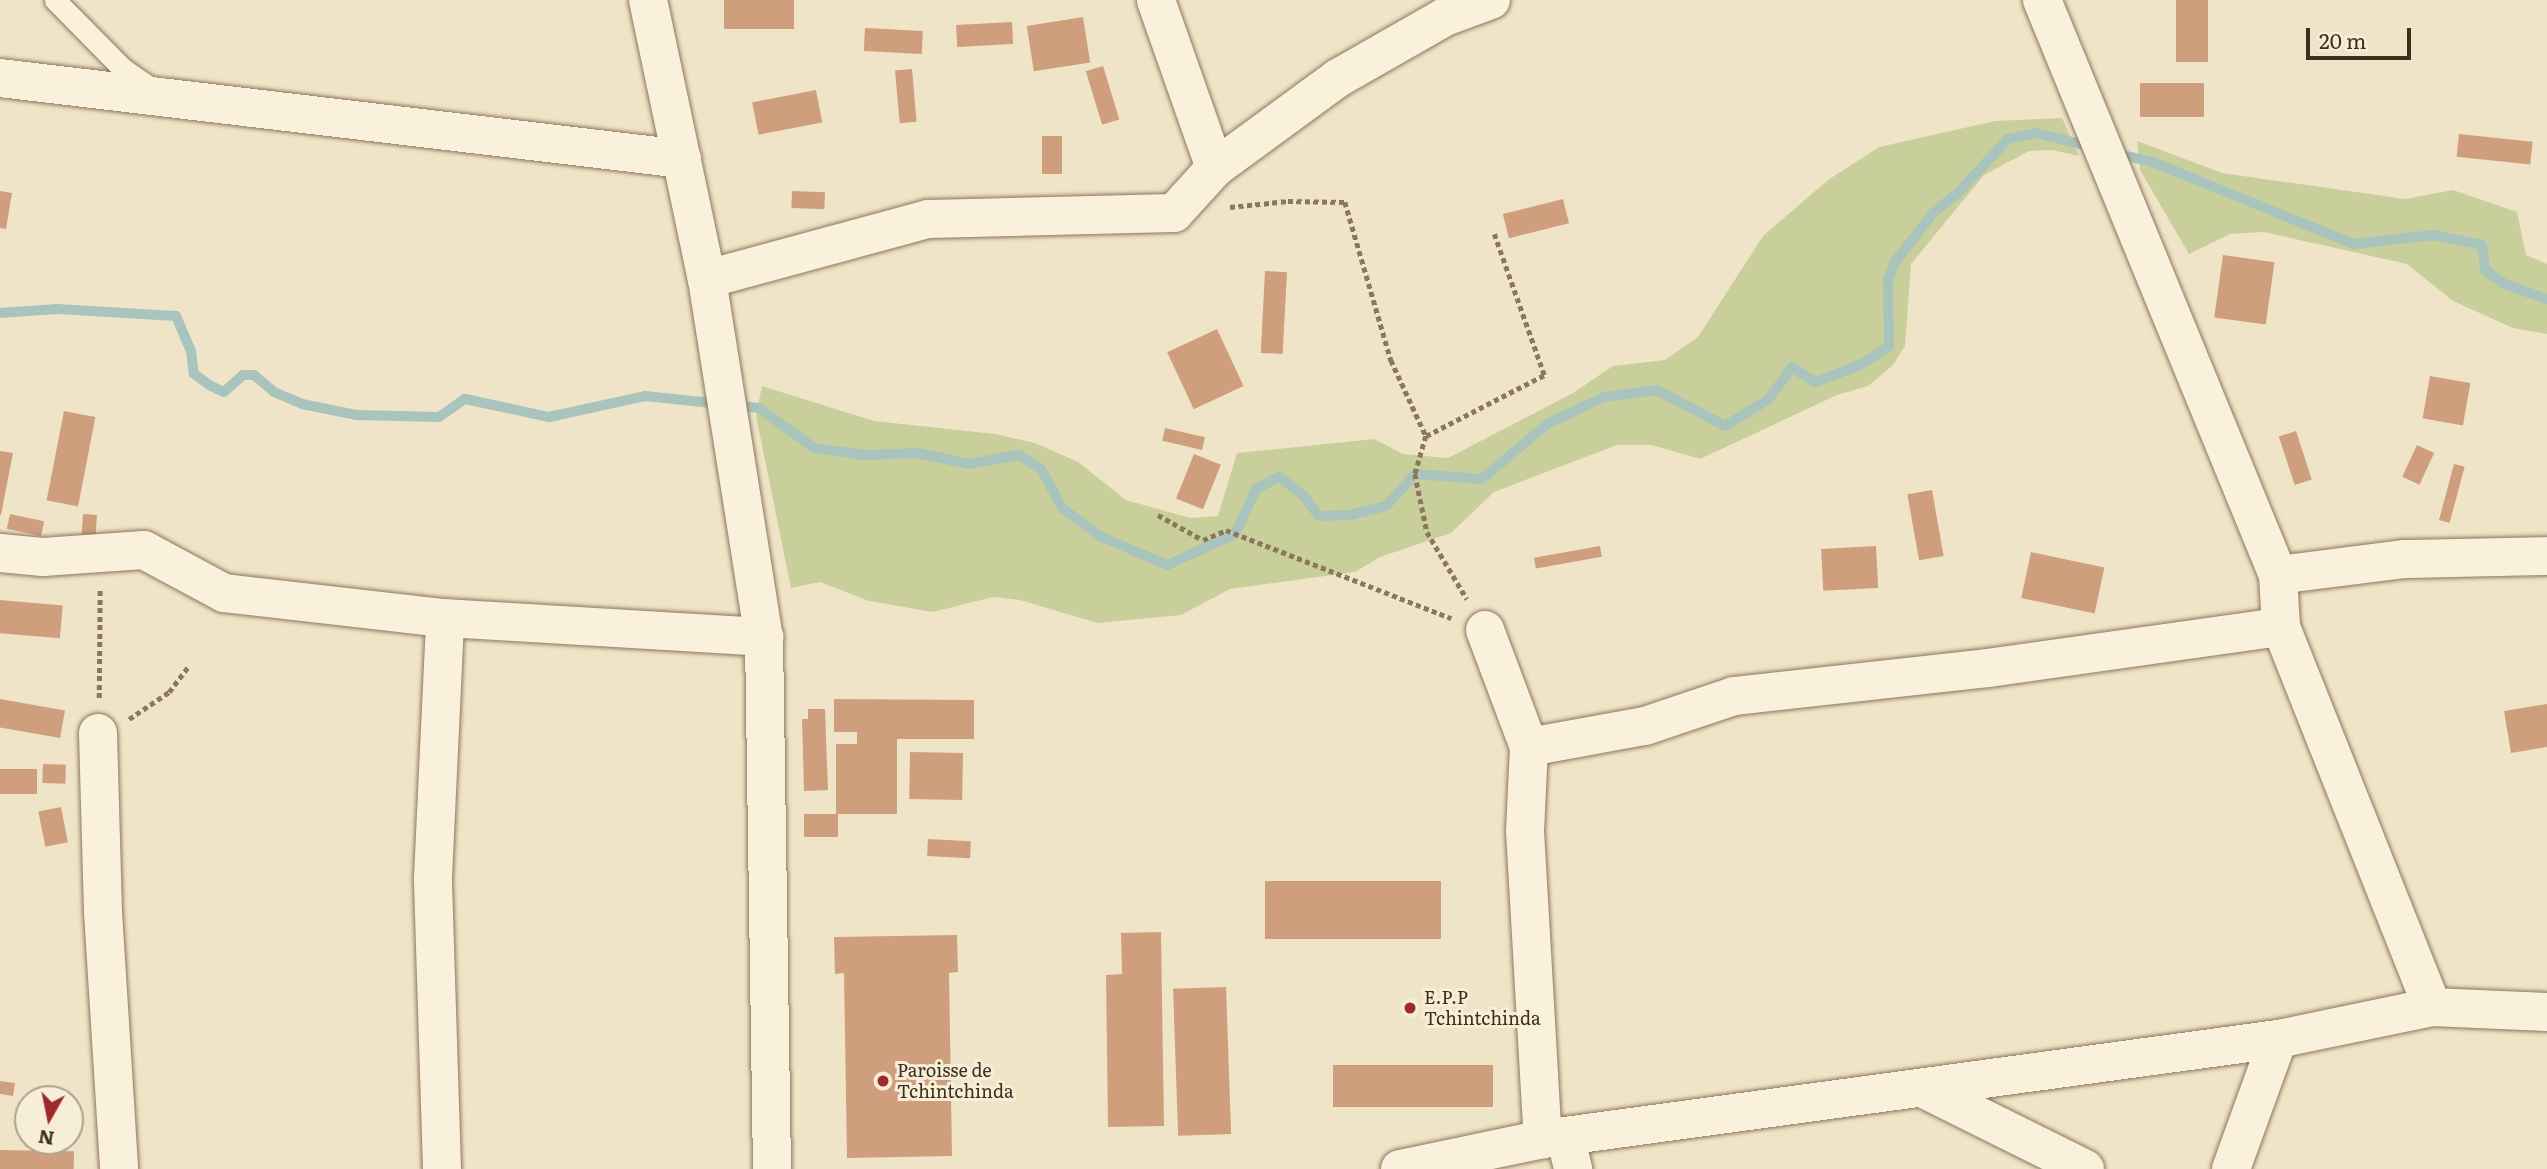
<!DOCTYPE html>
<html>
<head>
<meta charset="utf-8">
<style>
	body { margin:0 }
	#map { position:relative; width:2547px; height:1169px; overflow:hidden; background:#f0e4c8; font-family:Literata,serif }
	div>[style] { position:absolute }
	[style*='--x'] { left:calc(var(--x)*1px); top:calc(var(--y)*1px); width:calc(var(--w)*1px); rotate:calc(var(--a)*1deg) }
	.green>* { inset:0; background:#c9cf9b }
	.stream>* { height:10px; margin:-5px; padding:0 5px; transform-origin:5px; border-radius:5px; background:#a9c4bc }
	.building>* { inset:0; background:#cf9f7d; transform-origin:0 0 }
	.path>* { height:4.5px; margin-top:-2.25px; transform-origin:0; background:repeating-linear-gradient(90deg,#8d765c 0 5px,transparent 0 8.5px) }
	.roads { filter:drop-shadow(0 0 2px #8d765c) drop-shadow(0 0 2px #8d765c) }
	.service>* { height:21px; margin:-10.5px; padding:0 10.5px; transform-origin:10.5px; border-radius:10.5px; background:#faf1dc }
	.minor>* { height:38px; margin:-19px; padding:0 19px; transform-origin:19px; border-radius:19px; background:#faf1dc }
	.dots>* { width:19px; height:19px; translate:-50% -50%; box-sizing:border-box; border:4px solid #f7eed8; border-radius:50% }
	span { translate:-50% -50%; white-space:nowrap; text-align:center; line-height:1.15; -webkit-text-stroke:6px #f7eed8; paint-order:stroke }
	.poi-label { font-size:18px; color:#3d2e20 }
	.left { translate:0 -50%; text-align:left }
	.north { position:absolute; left:14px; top:1085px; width:70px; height:70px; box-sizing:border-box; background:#f7eed8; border:2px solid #ada18e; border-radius:50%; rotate:189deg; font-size:19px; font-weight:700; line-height:28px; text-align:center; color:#3d2e20 }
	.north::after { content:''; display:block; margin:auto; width:24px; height:32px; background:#9e2a2b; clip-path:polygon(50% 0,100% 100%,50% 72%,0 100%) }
	.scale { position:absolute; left:2306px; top:28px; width:105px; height:32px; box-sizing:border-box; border:4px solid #3d2e20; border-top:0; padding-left:9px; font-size:21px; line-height:24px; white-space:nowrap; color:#3d2e20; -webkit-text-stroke:5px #f7eed8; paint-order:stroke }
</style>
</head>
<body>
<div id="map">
	<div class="green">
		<div style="clip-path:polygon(2062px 118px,2079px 156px,2052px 150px,2029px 151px,1984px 175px,1911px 264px,1905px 346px,1893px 365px,1868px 386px,1837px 395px,1700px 459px,1652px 445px,1617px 445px,1494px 492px,1451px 533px,1380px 557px,1355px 572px,1230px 589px,1181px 615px,1097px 623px,1020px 600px,993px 597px,933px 612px,869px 601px,820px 582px,791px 588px,756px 416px,762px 386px,874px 421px,995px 434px,1035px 443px,1078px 462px,1126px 500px,1190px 518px,1218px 516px,1237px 453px,1374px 439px,1403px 454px,1448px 458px,1573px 393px,1613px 366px,1665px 360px,1698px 337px,1763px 236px,1828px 180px,1879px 147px,1995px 121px)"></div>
		<div style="clip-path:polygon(2137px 141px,2222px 173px,2405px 199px,2453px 190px,2517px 212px,2526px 255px,2547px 264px,2547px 334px,2513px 328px,2453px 301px,2407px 264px,2264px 232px,2230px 234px,2189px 254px,2140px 170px)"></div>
	</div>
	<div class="stream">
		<div style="--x:2114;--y:153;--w:39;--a:13"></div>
		<div style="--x:2152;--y:162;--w:218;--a:22.1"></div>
		<div style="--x:2354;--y:244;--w:80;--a:-6.5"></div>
		<div style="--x:2433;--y:235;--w:50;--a:11.5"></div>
		<div style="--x:2482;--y:245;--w:25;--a:83"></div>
		<div style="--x:2485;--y:270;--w:24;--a:36"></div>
		<div style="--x:2504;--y:284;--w:46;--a:19.2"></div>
		<div style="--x:0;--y:313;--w:57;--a:-4"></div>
		<div style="--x:57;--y:309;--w:119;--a:3.4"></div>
		<div style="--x:176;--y:316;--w:38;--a:67"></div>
		<div style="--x:191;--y:351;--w:23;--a:83"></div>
		<div style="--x:194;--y:374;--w:21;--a:35"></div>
		<div style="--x:211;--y:386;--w:14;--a:25"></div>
		<div style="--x:224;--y:392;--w:25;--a:-42"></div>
		<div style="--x:243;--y:375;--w:11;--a:0"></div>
		<div style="--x:254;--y:375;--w:26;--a:40"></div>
		<div style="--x:274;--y:392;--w:30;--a:23"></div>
		<div style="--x:302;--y:404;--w:55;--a:11.5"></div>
		<div style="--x:356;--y:415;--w:83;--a:1.4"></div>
		<div style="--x:439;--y:417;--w:32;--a:-35"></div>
		<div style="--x:465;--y:399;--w:86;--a:12.1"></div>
		<div style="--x:549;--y:417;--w:98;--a:-12.3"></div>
		<div style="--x:645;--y:396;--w:115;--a:6"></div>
		<div style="--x:759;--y:408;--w:68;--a:36"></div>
		<div style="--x:814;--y:448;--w:50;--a:8"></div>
		<div style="--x:864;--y:455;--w:54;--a:-2.1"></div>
		<div style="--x:918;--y:453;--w:52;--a:12.2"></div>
		<div style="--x:969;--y:464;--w:51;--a:-10.2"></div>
		<div style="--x:1019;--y:455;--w:27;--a:33"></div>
		<div style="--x:1042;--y:470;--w:43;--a:62.2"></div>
		<div style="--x:1062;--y:508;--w:47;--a:36.4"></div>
		<div style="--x:1100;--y:536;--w:73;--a:23.4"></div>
		<div style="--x:1167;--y:565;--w:75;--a:-24.5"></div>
		<div style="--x:1235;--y:534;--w:50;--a:-65"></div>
		<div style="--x:1256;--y:489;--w:26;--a:-28"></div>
		<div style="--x:1279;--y:477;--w:30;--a:37"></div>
		<div style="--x:1303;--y:495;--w:26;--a:53"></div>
		<div style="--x:1319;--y:516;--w:31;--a:-2"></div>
		<div style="--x:1350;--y:515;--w:37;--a:-14"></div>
		<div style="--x:1386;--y:506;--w:43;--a:-47.8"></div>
		<div style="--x:1415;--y:474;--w:67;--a:4.3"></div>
		<div style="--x:1482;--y:479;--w:85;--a:-40.2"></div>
		<div style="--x:1547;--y:424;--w:63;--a:-25.3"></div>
		<div style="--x:1604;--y:397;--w:53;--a:-7.5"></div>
		<div style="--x:1657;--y:390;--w:77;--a:27.9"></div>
		<div style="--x:1725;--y:426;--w:52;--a:-31.5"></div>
		<div style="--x:1769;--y:399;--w:39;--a:-54"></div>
		<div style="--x:1792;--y:367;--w:27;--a:33"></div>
		<div style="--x:1815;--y:382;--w:48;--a:-20.7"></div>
		<div style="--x:1860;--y:365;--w:35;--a:-33"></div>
		<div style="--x:1889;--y:346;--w:65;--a:-90.9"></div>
		<div style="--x:1888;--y:281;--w:20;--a:-70"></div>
		<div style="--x:1895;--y:262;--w:62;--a:-52.2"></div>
		<div style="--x:1933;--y:213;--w:32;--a:-39"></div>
		<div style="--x:1958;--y:193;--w:74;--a:-47.2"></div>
		<div style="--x:2008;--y:139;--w:29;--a:-12"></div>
		<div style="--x:2036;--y:133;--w:58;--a:14"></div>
	</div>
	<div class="building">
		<div style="left:724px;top:0;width:70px;height:29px"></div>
		<div style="left:2176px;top:0;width:32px;height:62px"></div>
		<div style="left:1083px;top:17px;width:46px;height:57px;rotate:81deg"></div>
		<div style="left:1012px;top:22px;width:22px;height:56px;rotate:87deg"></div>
		<div style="left:865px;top:28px;width:58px;height:23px;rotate:3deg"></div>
		<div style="left:1103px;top:66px;width:56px;height:18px;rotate:73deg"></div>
		<div style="left:912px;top:69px;width:53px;height:17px;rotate:85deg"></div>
		<div style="left:2140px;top:83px;width:64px;height:34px"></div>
		<div style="left:816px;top:90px;width:33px;height:65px;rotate:79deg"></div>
		<div style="left:2459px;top:134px;width:74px;height:23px;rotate:6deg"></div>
		<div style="left:1042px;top:136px;width:20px;height:38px"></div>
		<div style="clip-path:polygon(0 191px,12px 193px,6px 229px,0 228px)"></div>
		<div style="left:792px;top:191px;width:33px;height:17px;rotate:2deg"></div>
		<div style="left:1563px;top:199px;width:25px;height:62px;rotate:76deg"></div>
		<div style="left:2223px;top:255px;width:52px;height:63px;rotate:8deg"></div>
		<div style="left:1265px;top:271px;width:22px;height:82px;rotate:3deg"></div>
		<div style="left:1217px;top:329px;width:63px;height:55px;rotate:65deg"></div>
		<div style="left:2430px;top:376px;width:41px;height:43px;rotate:10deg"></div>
		<div style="left:64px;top:411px;width:32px;height:91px;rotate:11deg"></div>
		<div style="left:1165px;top:428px;width:41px;height:13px;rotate:13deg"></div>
		<div style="left:2296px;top:431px;width:51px;height:18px;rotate:72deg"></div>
		<div style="left:2417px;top:445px;width:19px;height:35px;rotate:25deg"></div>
		<div style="clip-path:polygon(0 451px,13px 453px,1px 515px,0 515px)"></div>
		<div style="left:1194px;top:454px;width:29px;height:48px;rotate:22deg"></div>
		<div style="left:2454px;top:464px;width:11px;height:58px;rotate:15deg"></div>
		<div style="left:1932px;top:490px;width:67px;height:25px;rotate:80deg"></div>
		<div style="left:10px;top:514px;width:35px;height:15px;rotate:12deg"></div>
		<div style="left:83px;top:514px;width:14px;height:25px;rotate:4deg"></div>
		<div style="left:1600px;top:546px;width:11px;height:67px;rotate:80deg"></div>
		<div style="left:1876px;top:546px;width:42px;height:55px;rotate:87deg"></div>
		<div style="left:2031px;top:552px;width:75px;height:47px;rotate:12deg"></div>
		<div style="left:0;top:600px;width:63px;height:33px;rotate:5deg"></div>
		<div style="left:0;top:699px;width:66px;height:28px;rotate:10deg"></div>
		<div style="clip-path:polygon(834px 699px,974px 700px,974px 739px,897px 739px,897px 814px,836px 814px,836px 744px,857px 744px,857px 732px,834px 732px)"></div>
		<div style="clip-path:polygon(2547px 704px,2547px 747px,2511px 753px,2504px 711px)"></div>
		<div style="clip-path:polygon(808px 709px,825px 709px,828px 790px,804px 791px,802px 719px,808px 719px)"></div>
		<div style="left:910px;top:752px;width:53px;height:47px;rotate:1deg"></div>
		<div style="left:43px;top:764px;width:23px;height:19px;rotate:2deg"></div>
		<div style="left:0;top:769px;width:37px;height:25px"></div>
		<div style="left:61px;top:807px;width:36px;height:23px;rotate:79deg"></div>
		<div style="left:804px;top:814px;width:34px;height:23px"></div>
		<div style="left:928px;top:839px;width:43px;height:17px;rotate:3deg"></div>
		<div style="left:1265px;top:881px;width:176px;height:58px"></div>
		<div style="clip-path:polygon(1161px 932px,1164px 1126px,1108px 1127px,1106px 975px,1122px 974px,1121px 933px)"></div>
		<div style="clip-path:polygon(957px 935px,958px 972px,949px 973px,952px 1156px,847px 1158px,844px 973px,835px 974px,834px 937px)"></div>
		<div style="left:1226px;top:987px;width:147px;height:53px;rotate:88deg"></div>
		<div style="left:1333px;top:1065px;width:160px;height:42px"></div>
		<div style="clip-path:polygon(0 1081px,15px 1083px,13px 1096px,0 1094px)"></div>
		<div style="left:0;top:1150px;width:74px;height:19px;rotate:1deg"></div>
	</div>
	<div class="path">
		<div style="--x:1230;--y:207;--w:58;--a:-5.9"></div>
		<div style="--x:1288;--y:201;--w:57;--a:1"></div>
		<div style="--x:1345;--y:202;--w:165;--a:73.8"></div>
		<div style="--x:1391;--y:360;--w:84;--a:65.3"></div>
		<div style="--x:1426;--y:436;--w:40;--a:106"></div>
		<div style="--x:1415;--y:474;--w:59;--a:78.3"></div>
		<div style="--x:1427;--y:532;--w:78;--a:59.2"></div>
		<div style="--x:1426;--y:436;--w:133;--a:-27.3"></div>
		<div style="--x:1544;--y:375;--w:150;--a:-109.5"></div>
		<div style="--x:1158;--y:515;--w:51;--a:29.1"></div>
		<div style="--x:1203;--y:540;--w:25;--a:-23"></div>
		<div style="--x:1226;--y:530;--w:242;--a:21.4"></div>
		<div style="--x:99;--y:698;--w:110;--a:-89.5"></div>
		<div style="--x:129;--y:719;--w:48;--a:-34"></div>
		<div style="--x:169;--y:692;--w:31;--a:-53"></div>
	</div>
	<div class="roads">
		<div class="service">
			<div style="--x:55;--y:0;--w:95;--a:45.4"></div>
			<div style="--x:122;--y:68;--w:40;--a:34.9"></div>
		</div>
		<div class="minor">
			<div style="--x:648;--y:0;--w:285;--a:78.1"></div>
			<div style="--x:707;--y:279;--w:363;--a:81"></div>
			<div style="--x:764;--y:637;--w:532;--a:89.14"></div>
			<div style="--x:2042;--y:0;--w:622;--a:67.69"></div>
			<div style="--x:2278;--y:575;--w:52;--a:86.7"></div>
			<div style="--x:2281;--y:627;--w:409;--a:68.3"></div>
			<div style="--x:0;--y:78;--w:687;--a:6.77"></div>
			<div style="--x:1215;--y:168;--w:152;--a:-36.2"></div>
			<div style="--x:1338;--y:78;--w:123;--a:-29.7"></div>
			<div style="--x:1445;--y:17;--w:49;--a:-20.3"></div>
			<div style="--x:707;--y:279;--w:229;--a:-15.2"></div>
			<div style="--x:928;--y:219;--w:246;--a:-1.4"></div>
			<div style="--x:1174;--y:213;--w:61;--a:-47.7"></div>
			<div style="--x:1215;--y:168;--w:178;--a:-109.4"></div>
			<div style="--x:0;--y:553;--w:43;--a:5.3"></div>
			<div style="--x:43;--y:557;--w:101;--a:-4"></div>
			<div style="--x:144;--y:550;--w:91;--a:28.3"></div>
			<div style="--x:224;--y:593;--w:222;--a:6.5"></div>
			<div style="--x:445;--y:618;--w:320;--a:3.4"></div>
			<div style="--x:2278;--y:575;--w:128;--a:-7.2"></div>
			<div style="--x:2405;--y:559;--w:142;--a:-1.2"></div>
			<div style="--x:1485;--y:630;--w:125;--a:69.4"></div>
			<div style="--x:1529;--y:747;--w:84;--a:92.7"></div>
			<div style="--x:1525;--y:831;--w:309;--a:86.7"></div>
			<div style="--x:98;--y:733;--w:179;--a:88.4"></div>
			<div style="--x:103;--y:912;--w:257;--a:86.4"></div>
			<div style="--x:1529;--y:747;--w:118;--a:-10.3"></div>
			<div style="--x:1645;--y:726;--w:94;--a:-18.6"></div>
			<div style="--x:1734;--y:696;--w:256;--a:-6.3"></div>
			<div style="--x:1988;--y:668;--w:296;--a:-8"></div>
			<div style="--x:1922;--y:1088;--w:182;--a:26.4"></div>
			<div style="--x:1565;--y:1136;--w:34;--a:76"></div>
			<div style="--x:442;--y:1169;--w:292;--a:-91.8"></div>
			<div style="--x:433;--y:877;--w:259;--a:-87.3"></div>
			<div style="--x:1400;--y:1169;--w:146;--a:-11.8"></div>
			<div style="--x:1543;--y:1139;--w:742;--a:-7.75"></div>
			<div style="--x:2278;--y:1039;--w:157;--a:-11.7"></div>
			<div style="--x:2432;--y:1007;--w:115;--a:2.5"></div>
			<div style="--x:2231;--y:1169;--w:138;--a:-70.1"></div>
		</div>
	</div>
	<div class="dots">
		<div style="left:1410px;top:1008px;background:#9e2a2b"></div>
		<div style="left:883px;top:1081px;background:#9e2a2b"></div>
	</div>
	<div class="poi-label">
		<span class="left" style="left:1424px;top:1008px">E.P.P<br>Tchintchinda</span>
		<span class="left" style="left:897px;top:1081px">Paroisse de<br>Tchintchinda</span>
	</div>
	<div class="north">N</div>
	<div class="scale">20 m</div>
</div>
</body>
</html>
